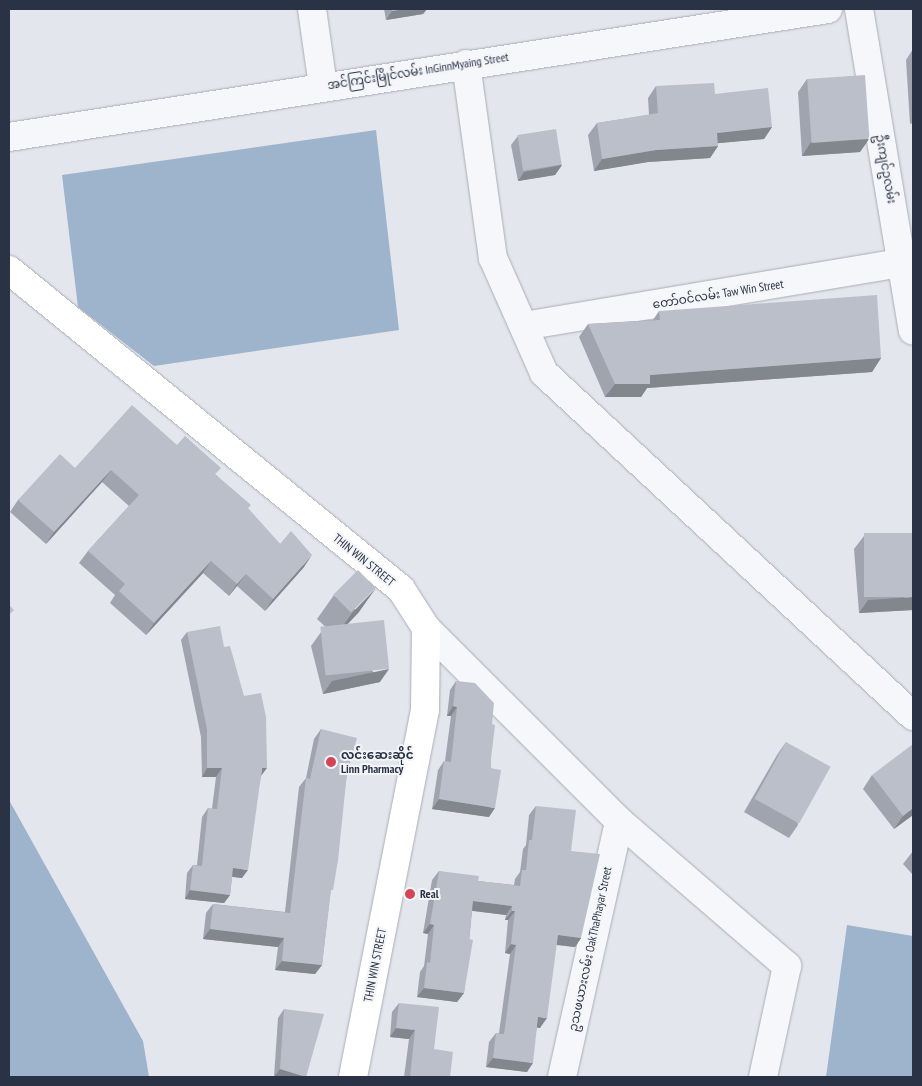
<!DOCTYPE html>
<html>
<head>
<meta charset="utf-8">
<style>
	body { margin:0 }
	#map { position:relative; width:922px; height:1086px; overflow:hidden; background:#e3e6ec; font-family:"PT Sans Narrow","Noto Sans Myanmar",sans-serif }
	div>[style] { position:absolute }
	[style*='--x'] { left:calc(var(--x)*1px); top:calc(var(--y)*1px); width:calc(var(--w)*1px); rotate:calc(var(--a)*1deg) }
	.water>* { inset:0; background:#9eb3cc }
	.roads { filter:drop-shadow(0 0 1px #a8adb7) drop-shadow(0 0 1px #a8adb7) }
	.minor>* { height:28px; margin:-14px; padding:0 14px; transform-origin:14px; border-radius:14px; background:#f6f7fa }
	.major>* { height:28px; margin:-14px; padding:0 14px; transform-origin:14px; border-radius:14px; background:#fff }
	.wall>* { inset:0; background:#a0a4ae }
	.shaded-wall>* { inset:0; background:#82868d }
	.building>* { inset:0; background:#babfca; transform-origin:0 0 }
	.dots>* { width:14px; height:14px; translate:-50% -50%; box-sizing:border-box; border:2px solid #f3f5f9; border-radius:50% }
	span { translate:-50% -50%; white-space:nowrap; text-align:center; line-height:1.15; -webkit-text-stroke:4px #f3f5f9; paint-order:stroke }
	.street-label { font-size:12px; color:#2a3345 }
	.poi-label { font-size:12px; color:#2a3345; font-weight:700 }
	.left { translate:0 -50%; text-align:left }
	.frame { position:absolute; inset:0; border:10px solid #2a3345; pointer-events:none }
</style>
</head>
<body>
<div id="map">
	<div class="water">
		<div style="clip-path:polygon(376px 130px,399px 330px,154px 366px,78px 307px,62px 175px)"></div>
		<div style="clip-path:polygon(9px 800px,143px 1041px,149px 1077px,9px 1077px)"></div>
		<div style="clip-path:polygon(847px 925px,913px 936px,913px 1077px,826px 1077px)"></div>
	</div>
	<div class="roads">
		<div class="minor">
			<div style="--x:312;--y:9;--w:78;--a:81.9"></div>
			<div style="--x:859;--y:9;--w:326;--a:80.5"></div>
			<div style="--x:466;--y:64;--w:196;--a:82.1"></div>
			<div style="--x:493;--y:258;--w:126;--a:66.1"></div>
			<div style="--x:544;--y:373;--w:504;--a:42.91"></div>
			<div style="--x:9;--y:137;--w:829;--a:-8.88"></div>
			<div style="--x:524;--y:326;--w:394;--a:-9.5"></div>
			<div style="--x:426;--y:628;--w:273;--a:45"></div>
			<div style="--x:619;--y:821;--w:222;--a:40.8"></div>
			<div style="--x:787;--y:966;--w:114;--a:102.2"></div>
			<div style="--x:562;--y:1077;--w:262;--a:-77.4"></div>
		</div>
		<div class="major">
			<div style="--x:9;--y:270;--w:505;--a:39.14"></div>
			<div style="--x:401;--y:589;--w:46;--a:57.3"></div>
			<div style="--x:426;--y:628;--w:82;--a:90.7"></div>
			<div style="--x:425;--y:710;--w:374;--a:101.1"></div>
		</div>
	</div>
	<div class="wall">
		<div style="clip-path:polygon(384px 9px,427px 9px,423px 14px,386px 20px)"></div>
		<div style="clip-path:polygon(913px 49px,913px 123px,910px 124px,906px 60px)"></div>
		<div style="clip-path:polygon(807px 79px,869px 139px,860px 152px,802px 156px,798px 92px)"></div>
		<div style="clip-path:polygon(656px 86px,715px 94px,772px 127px,764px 139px,718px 143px,718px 146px,710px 158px,648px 162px,594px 171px,588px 135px,597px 123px,649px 115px,648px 98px)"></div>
		<div style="clip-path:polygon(518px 136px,562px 165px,555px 175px,518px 181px,511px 145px)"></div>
		<div style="clip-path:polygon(659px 311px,881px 358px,872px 372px,647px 388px,641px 397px,605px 397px,579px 337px,588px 324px,653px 320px)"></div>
		<div style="clip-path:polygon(177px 445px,216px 475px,248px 509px,280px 544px,304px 567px,265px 611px,237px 586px,229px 596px,203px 573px,146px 635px,110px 603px,115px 595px,79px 563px,88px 551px,129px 506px,102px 482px,46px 544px,10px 512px,18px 500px,75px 468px)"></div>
		<div style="clip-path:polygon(864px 536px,913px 610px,859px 613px,854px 549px)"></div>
		<div style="clip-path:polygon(334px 595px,359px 612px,344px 628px,380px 682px,323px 694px,311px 646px,321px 632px,330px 631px,317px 619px)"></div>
		<div style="clip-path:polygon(187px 632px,224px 647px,261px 776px,242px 878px,232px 877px,230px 895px,224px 903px,185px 899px,187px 873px,193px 865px,197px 865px,202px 817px,208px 808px,212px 809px,216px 777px,202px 777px,201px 737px,181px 640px)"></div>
		<div style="clip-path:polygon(456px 681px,492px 724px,489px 817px,432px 809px,438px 770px,444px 761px,445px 761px,451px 716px,447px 716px,450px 690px)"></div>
		<div style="clip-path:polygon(321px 729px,347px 773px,330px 895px,322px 965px,315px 974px,275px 970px,278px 947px,203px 939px,206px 913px,213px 904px,285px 912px,299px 787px,306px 778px,314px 739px)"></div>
		<div style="clip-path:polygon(786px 742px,798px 825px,789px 838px,744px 812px,777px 755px)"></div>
		<div style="clip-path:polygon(872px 775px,913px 815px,894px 829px,863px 789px)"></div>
		<div style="clip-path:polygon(536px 806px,571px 851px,581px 938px,575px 947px,556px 945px,540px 1028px,537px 1027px,527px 1072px,486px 1067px,489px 1042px,496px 1033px,499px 1033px,510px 954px,505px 953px,508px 920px,505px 920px,506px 915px,472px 911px,464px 993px,457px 1002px,417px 997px,420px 972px,424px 966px,428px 934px,423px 933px,432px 880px,439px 871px,478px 881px,514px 885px,515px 879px,520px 872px,523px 849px,526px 845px,529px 815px)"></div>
		<div style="clip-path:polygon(913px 851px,913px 875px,903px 864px)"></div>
		<div style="clip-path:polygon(399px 1003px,434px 1049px,450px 1077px,404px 1077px,409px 1039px,390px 1037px,392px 1012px)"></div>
		<div style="clip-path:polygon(284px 1009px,306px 1077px,274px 1077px,278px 1018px)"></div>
	</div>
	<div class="shaded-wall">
		<div style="clip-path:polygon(406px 9px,427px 9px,423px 14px,386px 20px,392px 11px)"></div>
		<div style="clip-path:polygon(772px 127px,764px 139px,709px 144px,717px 133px)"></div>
		<div style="clip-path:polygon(869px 139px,860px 152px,802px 156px,811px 142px)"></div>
		<div style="clip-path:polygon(718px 146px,710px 158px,648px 162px,594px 171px,602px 159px,656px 150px)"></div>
		<div style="clip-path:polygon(562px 165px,555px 175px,518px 181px,524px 172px)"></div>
		<div style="clip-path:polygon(881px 358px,872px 372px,647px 388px,641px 397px,605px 397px,615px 384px,650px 375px)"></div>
		<div style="clip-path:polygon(111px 470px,102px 482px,46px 544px,54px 532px)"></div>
		<div style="clip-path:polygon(312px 555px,304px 567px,265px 611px,273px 599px)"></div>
		<div style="clip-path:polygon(211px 561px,203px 573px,146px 635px,154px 623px)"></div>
		<div style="clip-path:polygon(246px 574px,237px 586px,229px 596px,237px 584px)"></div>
		<div style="clip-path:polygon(376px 588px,359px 612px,336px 636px,352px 613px)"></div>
		<div style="clip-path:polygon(913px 597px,913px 610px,859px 613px,868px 600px)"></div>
		<div style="clip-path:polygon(389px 669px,380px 682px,323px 694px,332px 681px)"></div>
		<div style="clip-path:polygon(453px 706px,457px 707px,451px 716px,447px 716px)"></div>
		<div style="clip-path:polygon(207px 768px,222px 768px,216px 777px,202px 777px)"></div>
		<div style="clip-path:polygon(262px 768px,267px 768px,261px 776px)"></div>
		<div style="clip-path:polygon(439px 799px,495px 808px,489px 817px,432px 809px)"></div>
		<div style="clip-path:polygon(913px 808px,913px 815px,894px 829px,903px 816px)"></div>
		<div style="clip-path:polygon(233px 868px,248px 870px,242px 878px,228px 876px)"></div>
		<div style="clip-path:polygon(190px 890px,230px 895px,224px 903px,185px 899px)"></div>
		<div style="clip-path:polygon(473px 901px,512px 906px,506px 915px,467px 910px)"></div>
		<div style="clip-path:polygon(512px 911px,515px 911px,508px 920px,505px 920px)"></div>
		<div style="clip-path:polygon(430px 924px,434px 925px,428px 934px,423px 933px)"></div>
		<div style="clip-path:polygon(210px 929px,284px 938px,278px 947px,203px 939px)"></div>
		<div style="clip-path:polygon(558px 935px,581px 938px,575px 947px,551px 944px)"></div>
		<div style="clip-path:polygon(511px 944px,516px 945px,510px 954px,505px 953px)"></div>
		<div style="clip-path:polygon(282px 961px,322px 965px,315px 974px,275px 970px)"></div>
		<div style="clip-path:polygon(424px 988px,464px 993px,457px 1002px,417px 997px)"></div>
		<div style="clip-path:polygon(538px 1017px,547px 1018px,540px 1028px,532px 1027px)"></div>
		<div style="clip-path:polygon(396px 1028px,415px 1030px,409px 1039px,390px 1037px)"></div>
		<div style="clip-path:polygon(493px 1058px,533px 1063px,527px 1072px,486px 1067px)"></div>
		<div style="clip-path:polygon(280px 1069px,306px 1077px,274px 1077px)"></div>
	</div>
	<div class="building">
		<div style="clip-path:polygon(392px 9px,406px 9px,392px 11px)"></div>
		<div style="left:865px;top:75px;width:64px;height:58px;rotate:86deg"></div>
		<div style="clip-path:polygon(714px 83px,715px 94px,768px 88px,772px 127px,717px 133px,718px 146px,656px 150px,602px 159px,597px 123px,658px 113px,656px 86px)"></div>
		<div style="left:556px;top:129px;width:36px;height:39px;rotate:81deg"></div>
		<div style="clip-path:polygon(877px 295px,881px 358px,650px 375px,650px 384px,615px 384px,588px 324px,660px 320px,659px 311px)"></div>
		<div style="clip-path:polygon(132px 405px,177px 445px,185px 436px,221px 468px,215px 474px,251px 505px,248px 508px,280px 544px,291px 531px,312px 555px,273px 599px,246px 574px,237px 584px,211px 561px,154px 623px,119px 591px,125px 584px,88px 551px,139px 495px,111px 470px,54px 532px,18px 500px,60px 454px,75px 468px)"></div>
		<div style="left:913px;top:533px;width:64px;height:49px;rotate:90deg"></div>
		<div style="left:358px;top:570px;width:25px;height:35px;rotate:45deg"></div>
		<div style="clip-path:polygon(9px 605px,14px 610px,9px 615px)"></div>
		<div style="left:384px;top:620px;width:49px;height:64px;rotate:84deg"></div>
		<div style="clip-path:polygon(220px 626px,224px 647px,230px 646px,244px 696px,261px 693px,266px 717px,267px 768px,262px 768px,248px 870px,233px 868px,230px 895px,190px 890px,193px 865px,202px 866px,208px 808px,217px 809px,222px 768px,207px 768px,207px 729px,187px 632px)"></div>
		<div style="clip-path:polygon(456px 681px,475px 683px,494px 703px,492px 724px,495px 725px,490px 768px,501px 770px,495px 808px,439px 799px,444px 761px,451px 762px,457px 707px,453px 706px)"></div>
		<div style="clip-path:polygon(321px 729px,357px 738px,347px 773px,338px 860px,333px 890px,331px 890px,322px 965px,282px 961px,284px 938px,210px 929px,213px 904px,290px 913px,306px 778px,310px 779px)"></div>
		<div style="left:786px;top:742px;width:51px;height:65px;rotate:29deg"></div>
		<div style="clip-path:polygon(913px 744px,913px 808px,903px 816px,872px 775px)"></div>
		<div style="clip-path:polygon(536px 806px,576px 810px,571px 851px,600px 854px,581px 938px,558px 935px,547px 1018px,538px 1017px,533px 1063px,493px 1058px,496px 1033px,504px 1034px,516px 945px,511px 944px,515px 911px,512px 911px,512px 906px,473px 901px,469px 939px,473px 940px,464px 993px,424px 988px,427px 962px,430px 963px,434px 925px,430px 924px,439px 871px,479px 876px,478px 881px,520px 886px,522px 870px,526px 870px,529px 840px,532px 840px)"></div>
		<div style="clip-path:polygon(399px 1003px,439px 1007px,434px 1049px,453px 1052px,450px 1077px,445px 1076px,445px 1077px,410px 1077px,415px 1030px,396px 1028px)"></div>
		<div style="clip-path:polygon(284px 1009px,324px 1014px,306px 1077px,280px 1069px)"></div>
	</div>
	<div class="dots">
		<div style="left:331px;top:762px;background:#d24657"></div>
		<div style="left:410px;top:894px;background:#d24657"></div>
	</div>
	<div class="street-label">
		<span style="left:418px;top:71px;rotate:-9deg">အင်ကြင်းမြိုင်လမ်း InGinnMyaing Street</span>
		<span style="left:886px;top:169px;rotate:80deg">ဦးကျင်ဥလမ်း</span>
		<span style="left:718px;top:294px;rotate:-9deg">တော်ဝင်လမ်း Taw Win Street</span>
		<span style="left:364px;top:560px;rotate:39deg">THIN WIN STREET</span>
		<span style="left:590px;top:949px;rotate:-78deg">ဥသဖယားလမ်း OakThaPhayar Street</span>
		<span style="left:375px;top:965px;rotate:-79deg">THIN WIN STREET</span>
	</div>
	<div class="poi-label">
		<span class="left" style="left:341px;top:762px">လင်းဆေးဆိုင်<br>Linn Pharmacy</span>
		<span class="left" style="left:420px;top:894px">Real</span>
	</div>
	<div class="frame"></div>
</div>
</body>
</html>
